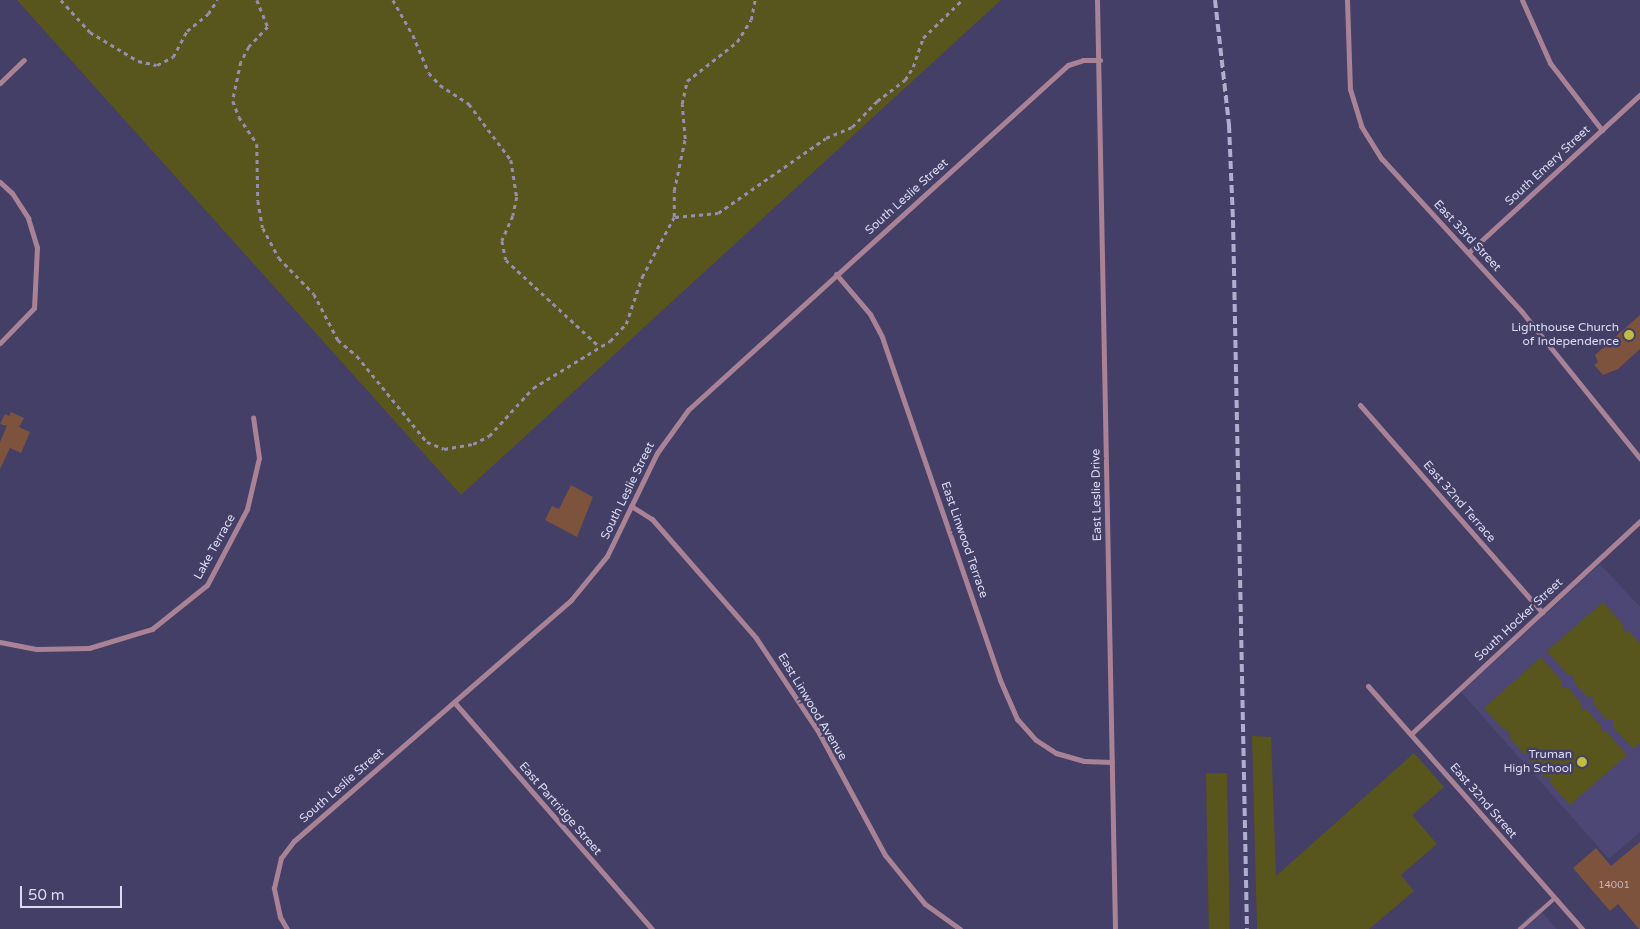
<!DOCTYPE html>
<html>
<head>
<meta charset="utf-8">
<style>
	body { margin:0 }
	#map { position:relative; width:1640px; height:929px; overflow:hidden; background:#433f66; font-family:"Varela Round",sans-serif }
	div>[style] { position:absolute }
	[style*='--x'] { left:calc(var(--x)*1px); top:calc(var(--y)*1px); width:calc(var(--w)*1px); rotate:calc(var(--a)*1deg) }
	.built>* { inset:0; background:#4c4774 }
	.green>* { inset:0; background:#58561c; transform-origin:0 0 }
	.building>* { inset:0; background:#7d533d }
	.path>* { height:2.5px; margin-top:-1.25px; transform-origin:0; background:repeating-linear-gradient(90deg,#9390af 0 4px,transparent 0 8px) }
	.service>* { height:4px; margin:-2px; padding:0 2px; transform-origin:2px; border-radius:2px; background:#a98295 }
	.minor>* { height:5px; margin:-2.5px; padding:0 2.5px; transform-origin:2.5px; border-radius:2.5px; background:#a98295 }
	.rail>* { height:4px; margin-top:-2px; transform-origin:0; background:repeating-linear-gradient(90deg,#b0aeca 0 8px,transparent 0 12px) }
	.dots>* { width:14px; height:14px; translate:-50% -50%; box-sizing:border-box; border:2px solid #433f66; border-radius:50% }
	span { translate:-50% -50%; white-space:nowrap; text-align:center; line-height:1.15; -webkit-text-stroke:5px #433f66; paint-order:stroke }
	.number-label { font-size:10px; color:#c4b8c5 }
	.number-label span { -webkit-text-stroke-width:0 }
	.street-label { font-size:12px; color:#dbdaf2 }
	.poi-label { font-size:12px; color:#dbdaf2 }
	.right { translate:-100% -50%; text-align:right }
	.scale { position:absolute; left:20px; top:886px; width:102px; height:22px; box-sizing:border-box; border:2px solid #dbdaf2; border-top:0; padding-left:6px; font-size:15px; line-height:18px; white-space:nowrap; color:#dbdaf2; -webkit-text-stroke:4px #433f66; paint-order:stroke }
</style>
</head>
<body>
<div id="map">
	<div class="built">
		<div style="clip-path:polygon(1600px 564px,1640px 607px,1640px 832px,1609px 859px,1461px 692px)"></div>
		<div style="clip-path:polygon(1538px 908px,1557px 929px,1515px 929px)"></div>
	</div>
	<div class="green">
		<div style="clip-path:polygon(17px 0,1001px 0,461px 495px)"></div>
		<div style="clip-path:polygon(1603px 602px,1624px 626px,1623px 632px,1630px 632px,1640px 644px,1640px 743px,1633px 749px,1613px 727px,1613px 720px,1607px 720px,1593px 704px,1593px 698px,1587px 697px,1574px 682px,1574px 675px,1568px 675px,1547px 651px)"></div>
		<div style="clip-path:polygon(1541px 657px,1561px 680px,1561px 687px,1568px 687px,1581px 703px,1581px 709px,1587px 710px,1601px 726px,1601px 732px,1607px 732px,1627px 755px,1570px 805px,1550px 783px,1551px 777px,1544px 777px,1530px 761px,1531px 753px,1523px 753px,1510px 738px,1510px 731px,1504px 730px,1484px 708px)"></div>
		<div style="clip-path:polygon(1252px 736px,1271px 737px,1276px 876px,1414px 753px,1444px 787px,1412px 815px,1437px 844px,1401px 875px,1414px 891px,1369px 929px,1257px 929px)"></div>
		<div style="left:1227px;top:773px;width:156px;height:21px;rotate:89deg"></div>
	</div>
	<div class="building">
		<div style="clip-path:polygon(1640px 315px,1640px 349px,1618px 369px,1603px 375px,1594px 365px,1598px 362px,1595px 355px)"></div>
		<div style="clip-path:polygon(11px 412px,24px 418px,19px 427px,30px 432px,21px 453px,10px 448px,0 469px,0 442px,7px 426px,0 424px,5px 414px,9px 416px)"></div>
		<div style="clip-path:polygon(571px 485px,593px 497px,577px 537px,545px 520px,552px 506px,559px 509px)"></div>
		<div style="clip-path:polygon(1640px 842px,1640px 929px,1639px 929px,1618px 904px,1610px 911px,1573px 868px,1596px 848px,1611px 866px)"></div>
	</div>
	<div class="path">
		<div style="--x:61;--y:0;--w:43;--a:47.8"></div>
		<div style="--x:90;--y:32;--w:56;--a:31.1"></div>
		<div style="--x:138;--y:61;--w:19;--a:12"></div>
		<div style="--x:157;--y:65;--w:18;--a:-27"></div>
		<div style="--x:173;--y:57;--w:30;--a:-62"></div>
		<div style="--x:187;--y:31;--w:27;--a:-39"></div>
		<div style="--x:208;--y:14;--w:17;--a:-57"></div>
		<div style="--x:257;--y:0;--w:29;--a:68"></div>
		<div style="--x:268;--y:27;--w:28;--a:134"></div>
		<div style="--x:249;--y:47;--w:17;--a:118"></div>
		<div style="--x:241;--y:62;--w:40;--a:102"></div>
		<div style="--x:233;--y:101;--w:17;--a:69"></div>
		<div style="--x:239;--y:117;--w:32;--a:56"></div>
		<div style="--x:257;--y:144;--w:57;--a:89"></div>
		<div style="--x:258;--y:201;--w:27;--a:80"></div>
		<div style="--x:263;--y:228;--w:34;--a:62"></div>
		<div style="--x:279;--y:258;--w:50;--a:45.8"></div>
		<div style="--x:314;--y:294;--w:52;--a:62.4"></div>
		<div style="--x:338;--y:340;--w:25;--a:40"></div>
		<div style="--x:357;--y:356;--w:111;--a:50.9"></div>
		<div style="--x:427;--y:442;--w:18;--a:22"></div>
		<div style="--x:444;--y:449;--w:29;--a:-10"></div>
		<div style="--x:473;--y:444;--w:18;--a:-27"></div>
		<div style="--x:489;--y:436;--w:65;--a:-47.5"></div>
		<div style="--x:533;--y:388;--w:90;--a:-31.4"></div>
		<div style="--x:610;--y:341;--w:23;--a:-47"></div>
		<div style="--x:626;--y:324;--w:50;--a:-71.2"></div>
		<div style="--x:642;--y:277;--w:68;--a:-61.9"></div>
		<div style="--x:674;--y:217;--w:26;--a:-90"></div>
		<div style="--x:674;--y:191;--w:53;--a:-78.1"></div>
		<div style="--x:685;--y:139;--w:35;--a:-95"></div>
		<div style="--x:682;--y:104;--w:24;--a:-78"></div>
		<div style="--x:687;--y:81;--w:63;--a:-38"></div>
		<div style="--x:737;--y:42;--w:26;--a:-58"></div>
		<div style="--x:751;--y:20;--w:20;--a:-79"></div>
		<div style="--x:393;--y:0;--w:40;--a:60.3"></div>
		<div style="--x:413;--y:35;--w:41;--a:67.2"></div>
		<div style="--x:429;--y:73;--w:16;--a:47"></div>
		<div style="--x:440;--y:85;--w:35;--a:33"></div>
		<div style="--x:469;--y:104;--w:70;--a:53.1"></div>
		<div style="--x:511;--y:160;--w:37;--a:81"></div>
		<div style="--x:517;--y:197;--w:19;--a:102"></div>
		<div style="--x:513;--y:216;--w:27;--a:114"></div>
		<div style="--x:502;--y:241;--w:19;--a:78"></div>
		<div style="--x:506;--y:260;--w:128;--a:42.8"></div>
		<div style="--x:675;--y:217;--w:43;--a:-5.3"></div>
		<div style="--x:718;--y:213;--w:131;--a:-34.8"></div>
		<div style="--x:826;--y:138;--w:28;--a:-23"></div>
		<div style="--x:852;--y:127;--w:36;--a:-46"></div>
		<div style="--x:877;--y:101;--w:35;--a:-37"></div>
		<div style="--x:905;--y:80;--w:15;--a:-58"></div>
		<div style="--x:913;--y:67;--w:31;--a:-71"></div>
		<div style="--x:923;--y:38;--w:54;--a:-44.3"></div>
	</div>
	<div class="service">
		<div style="--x:1520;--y:929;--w:47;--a:-41.5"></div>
	</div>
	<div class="minor">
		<div style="--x:1097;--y:0;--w:929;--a:88.89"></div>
		<div style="--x:1347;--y:0;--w:89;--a:88.1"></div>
		<div style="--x:1350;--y:89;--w:39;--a:73"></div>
		<div style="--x:1361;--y:126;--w:39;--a:58"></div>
		<div style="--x:1382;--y:159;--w:207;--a:47.5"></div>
		<div style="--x:1522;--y:312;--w:188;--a:51.1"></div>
		<div style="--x:1522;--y:0;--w:69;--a:66"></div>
		<div style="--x:1550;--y:63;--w:85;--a:52.2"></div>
		<div style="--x:0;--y:83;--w:33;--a:-44"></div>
		<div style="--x:0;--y:182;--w:16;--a:43"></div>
		<div style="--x:12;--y:193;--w:30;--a:57"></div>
		<div style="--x:28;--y:218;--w:30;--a:73"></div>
		<div style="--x:37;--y:247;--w:61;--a:92.8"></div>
		<div style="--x:34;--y:308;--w:49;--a:134.2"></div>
		<div style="--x:1469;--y:252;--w:232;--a:-42.6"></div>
		<div style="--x:836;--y:274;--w:52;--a:49.6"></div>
		<div style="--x:870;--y:314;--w:26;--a:62"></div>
		<div style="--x:882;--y:337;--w:363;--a:71"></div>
		<div style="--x:1000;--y:680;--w:43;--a:66.4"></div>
		<div style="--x:1017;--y:719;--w:28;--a:48"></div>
		<div style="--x:1036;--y:740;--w:24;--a:33"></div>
		<div style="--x:1056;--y:753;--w:29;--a:16"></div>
		<div style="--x:1084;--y:761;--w:28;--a:2"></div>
		<div style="--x:1360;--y:405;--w:276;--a:48.7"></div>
		<div style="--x:631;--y:506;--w:25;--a:32"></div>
		<div style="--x:652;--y:519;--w:158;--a:48.8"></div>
		<div style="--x:756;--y:638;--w:114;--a:56.4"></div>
		<div style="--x:819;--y:733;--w:139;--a:61.6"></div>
		<div style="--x:885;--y:855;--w:63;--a:50.8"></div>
		<div style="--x:925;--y:904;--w:43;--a:35.5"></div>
		<div style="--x:0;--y:642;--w:38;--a:11"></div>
		<div style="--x:37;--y:649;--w:52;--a:-1.1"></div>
		<div style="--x:89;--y:648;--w:66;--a:-16.8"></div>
		<div style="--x:152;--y:629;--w:70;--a:-38.7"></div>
		<div style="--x:207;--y:585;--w:86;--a:-62.2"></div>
		<div style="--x:247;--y:509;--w:52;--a:-76.8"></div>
		<div style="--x:259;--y:458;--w:41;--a:-98.3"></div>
		<div style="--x:1368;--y:686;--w:324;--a:48.6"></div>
		<div style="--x:454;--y:702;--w:301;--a:48.9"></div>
		<div style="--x:1411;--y:734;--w:313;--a:-42.9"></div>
		<div style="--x:287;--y:929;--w:14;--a:-120"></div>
		<div style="--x:280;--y:917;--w:30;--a:-102"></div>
		<div style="--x:274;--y:888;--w:31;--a:-77"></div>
		<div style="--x:281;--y:858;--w:21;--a:-53"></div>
		<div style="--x:294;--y:841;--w:367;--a:-41"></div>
		<div style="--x:571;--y:600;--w:57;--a:-50.7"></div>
		<div style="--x:607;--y:556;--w:114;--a:-64.1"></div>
		<div style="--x:657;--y:453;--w:53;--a:-54.2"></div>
		<div style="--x:688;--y:410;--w:513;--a:-42.24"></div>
		<div style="--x:1068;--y:65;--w:16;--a:-18"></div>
		<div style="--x:1083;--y:60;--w:17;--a:0"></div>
	</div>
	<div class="rail">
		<div style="--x:1215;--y:0;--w:126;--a:83.6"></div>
		<div style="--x:1229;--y:125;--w:95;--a:87.6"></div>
		<div style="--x:1233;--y:220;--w:709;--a:88.87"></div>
	</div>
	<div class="dots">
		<div style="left:1629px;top:335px;background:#c1bd40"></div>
		<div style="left:1582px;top:762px;background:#c1bd40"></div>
	</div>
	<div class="number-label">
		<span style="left:1614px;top:886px">14001</span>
	</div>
	<div class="street-label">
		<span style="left:1548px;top:166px;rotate:-43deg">South Emery Street</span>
		<span style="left:907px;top:197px;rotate:-42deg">South Leslie Street</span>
		<span style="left:1467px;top:236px;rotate:47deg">East 33rd Street</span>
		<span style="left:628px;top:491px;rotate:-64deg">South Leslie Street</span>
		<span style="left:1097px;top:495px;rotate:-91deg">East Leslie Drive</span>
		<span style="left:1459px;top:502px;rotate:49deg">East 32nd Terrace</span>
		<span style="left:964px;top:540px;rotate:71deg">East Linwood Terrace</span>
		<span style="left:215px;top:547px;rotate:-61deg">Lake Terrace</span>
		<span style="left:1519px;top:620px;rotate:-43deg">South Hocker Street</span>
		<span style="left:812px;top:707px;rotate:59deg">East Linwood Avenue</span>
		<span style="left:342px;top:786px;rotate:-41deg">South Leslie Street</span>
		<span style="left:1483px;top:801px;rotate:49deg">East 32nd Street</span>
		<span style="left:560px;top:809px;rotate:49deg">East Partridge Street</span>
	</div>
	<div class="poi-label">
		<span class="right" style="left:1619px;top:335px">Lighthouse Church<br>of Independence</span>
		<span class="right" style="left:1572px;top:762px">Truman<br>High School</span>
	</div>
	<div class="scale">50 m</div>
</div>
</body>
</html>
